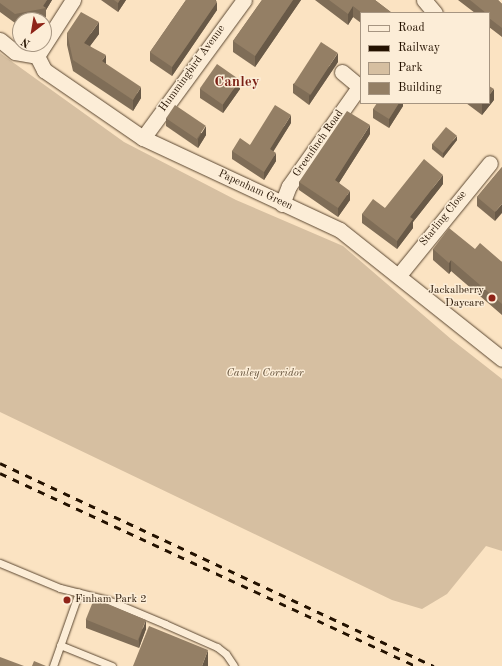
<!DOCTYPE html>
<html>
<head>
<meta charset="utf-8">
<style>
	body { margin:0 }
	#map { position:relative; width:502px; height:666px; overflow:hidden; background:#fbe3c2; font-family:"Old Standard TT",serif }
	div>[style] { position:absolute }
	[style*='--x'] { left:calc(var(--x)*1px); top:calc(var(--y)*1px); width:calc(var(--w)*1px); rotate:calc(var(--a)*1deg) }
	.green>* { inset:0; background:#d6bfa1 }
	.roads { filter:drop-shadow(0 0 1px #5a4630) drop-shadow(0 0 1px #5a4630) }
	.lane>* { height:7px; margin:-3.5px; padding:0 3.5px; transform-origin:3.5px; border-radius:3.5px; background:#fcedd7 }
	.street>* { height:15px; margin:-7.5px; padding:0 7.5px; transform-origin:7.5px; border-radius:7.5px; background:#fcedd7 }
	.rail>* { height:3px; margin-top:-1.5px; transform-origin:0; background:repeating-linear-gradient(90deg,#241200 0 7px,transparent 0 14px) }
	.wall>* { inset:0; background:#7f6d57 }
	.shaded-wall>* { inset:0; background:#685947 }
	.building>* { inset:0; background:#947f65; transform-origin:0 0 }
	.dots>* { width:11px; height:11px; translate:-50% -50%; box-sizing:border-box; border:2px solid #fcedd7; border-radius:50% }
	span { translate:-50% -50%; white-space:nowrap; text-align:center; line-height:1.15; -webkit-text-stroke:3px #fcedd7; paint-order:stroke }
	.street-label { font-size:11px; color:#241200 }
	.poi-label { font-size:11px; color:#241200 }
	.right { translate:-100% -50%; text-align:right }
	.left { translate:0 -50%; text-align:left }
	.park-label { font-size:11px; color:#624f38; font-style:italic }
	.district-label { font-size:15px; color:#7a1f14; font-weight:700 }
	.legend { position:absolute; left:360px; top:12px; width:130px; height:92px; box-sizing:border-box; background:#fcedd7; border:1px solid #a69581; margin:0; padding:5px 7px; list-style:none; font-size:12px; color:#241200 }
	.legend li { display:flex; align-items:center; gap:8px; height:20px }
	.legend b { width:20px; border:1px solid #a69581 }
	.north { position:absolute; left:12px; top:12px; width:40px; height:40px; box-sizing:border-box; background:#fcedd7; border:1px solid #a69581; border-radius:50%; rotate:211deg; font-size:11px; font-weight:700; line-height:16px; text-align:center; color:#241200 }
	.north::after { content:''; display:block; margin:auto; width:14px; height:18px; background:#8f2418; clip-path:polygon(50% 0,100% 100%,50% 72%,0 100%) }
</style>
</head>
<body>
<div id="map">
	<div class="green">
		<div style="clip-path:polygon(0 53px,124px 142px,236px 200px,343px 246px,451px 339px,502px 379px,502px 551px,486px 546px,447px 594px,422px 609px,392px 600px,0 412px)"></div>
	</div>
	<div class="roads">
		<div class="lane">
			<div style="--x:0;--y:563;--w:65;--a:22.6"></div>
			<div style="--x:60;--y:588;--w:49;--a:14"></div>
			<div style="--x:108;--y:600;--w:62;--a:22.8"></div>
			<div style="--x:165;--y:624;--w:57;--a:23.9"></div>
			<div style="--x:217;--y:647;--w:11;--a:38"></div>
			<div style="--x:226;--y:654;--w:14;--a:56"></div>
			<div style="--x:60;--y:645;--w:56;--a:22"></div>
			<div style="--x:53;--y:666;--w:78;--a:-70.6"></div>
		</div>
		<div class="street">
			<div style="--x:424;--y:0;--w:17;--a:50"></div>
			<div style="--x:0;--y:40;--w:19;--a:39"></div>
			<div style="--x:15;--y:52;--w:22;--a:10"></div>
			<div style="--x:37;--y:56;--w:16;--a:63"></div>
			<div style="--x:44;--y:70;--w:120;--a:34.5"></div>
			<div style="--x:143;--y:138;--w:217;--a:25"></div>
			<div style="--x:340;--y:230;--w:207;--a:38.5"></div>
			<div style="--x:37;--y:56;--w:67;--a:-57.3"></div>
			<div style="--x:342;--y:72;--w:25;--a:40"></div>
			<div style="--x:143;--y:138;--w:171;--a:-53.8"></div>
			<div style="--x:282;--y:204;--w:19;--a:-69"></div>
			<div style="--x:289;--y:186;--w:121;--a:-54.7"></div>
			<div style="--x:399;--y:275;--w:144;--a:-50.9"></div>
		</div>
	</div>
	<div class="rail">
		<div style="--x:0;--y:463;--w:479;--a:25.1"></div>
		<div style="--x:0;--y:473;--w:459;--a:24.9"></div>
	</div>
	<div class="wall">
		<div style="clip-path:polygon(0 0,52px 0,46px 10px,46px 17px,29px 20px,20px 20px,20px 22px,15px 23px,0 12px)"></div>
		<div style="clip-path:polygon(101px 0,126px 0,118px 12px)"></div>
		<div style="clip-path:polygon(186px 0,216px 0,217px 10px,172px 76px,150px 61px,150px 52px)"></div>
		<div style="clip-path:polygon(262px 0,301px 0,255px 67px,233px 52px,233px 41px)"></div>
		<div style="clip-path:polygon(315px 0,375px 0,392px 13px,361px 13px,361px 23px,353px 17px,348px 25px)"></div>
		<div style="clip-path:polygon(458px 0,498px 0,502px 4px,502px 37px,489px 27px,489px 13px,475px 13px)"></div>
		<div style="clip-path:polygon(67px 33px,99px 34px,90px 46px,106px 64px,141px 98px,133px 111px,73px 71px,67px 45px)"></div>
		<div style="clip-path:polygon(338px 62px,309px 105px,293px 93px,293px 84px)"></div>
		<div style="clip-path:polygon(200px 89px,240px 89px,223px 113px,200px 98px)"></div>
		<div style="clip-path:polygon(494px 100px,482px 115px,466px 103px,489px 103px)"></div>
		<div style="clip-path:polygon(403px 103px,403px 106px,389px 128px,373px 118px,373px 109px)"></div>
		<div style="clip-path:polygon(166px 118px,206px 135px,198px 148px,166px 126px)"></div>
		<div style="clip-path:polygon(291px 123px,273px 151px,276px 161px,264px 180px,232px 159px,232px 151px,250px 145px)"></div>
		<div style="clip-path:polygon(370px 134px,339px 183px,350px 200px,338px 217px,299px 190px,299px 182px)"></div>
		<div style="clip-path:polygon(457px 140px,443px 158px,432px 149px,432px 144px)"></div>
		<div style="clip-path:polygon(502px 167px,495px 221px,477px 206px,477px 197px)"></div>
		<div style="clip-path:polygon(443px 184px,413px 222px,413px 228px,397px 249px,362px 223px,362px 214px,385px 208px)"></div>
		<div style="clip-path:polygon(433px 249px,475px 249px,502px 262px,502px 315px,451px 271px,449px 274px,433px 260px)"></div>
		<div style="clip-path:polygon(86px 619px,146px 629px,139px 648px,86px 628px)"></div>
	</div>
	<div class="shaded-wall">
		<div style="clip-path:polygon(47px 0,52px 0,46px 10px,46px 8px,43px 6px)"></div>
		<div style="clip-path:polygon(120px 0,126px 0,118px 12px,118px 3px)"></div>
		<div style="clip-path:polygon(293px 0,301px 0,255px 67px,255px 56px)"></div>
		<div style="clip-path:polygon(217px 2px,217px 10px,172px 76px,172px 67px)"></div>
		<div style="clip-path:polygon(353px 6px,353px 17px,348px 25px,348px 14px)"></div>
		<div style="clip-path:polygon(99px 22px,99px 34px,84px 54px,84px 43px)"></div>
		<div style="clip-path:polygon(338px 53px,338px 62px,309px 105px,309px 96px)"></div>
		<div style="clip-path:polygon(106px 55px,106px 66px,102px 61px)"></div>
		<div style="clip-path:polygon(240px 80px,240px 89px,223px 113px,223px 104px)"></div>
		<div style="clip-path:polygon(141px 87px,141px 98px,133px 111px,133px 100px)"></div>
		<div style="clip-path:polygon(494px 89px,494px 100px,482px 115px,482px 104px,483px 103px,489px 103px,489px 95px)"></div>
		<div style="clip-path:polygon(399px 103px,403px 103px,403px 106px,389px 128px,389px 119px)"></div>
		<div style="clip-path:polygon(291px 115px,291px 123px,270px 157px,270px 149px)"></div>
		<div style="clip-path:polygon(370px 125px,370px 134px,335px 189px,335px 180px)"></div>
		<div style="clip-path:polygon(206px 126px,206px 135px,198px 148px,198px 139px)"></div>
		<div style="clip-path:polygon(457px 136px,457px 140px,443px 158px,443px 153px)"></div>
		<div style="clip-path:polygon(276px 153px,276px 161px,264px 180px,264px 172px)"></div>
		<div style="clip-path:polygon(443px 175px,443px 184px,413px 222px,413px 228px,397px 249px,397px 241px,410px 217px)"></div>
		<div style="clip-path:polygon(350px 191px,350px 200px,338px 217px,338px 208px)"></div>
		<div style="clip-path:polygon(502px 204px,502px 213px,495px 221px,495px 212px)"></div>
		<div style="clip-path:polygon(451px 260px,451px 271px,449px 274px,449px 263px)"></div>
		<div style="clip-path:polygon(146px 620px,146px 629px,139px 648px,139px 639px)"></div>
		<div style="clip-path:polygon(208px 650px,208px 666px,202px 666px)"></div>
	</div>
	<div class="building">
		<div style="clip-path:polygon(0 0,47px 0,43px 6px,46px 8px,15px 14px,0 3px)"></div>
		<div style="clip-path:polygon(114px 0,120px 0,118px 3px)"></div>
		<div style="clip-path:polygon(186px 0,215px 0,217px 2px,172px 67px,150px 52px)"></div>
		<div style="clip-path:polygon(262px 0,293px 0,255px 56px,233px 41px)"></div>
		<div style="clip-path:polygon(329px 0,375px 0,392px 13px,362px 13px,353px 6px,348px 14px)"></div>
		<div style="clip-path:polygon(470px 0,498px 0,502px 4px,502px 28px,489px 18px,490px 16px,489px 15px,489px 13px,486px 13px)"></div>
		<div style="clip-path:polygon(81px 12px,99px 22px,84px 43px,106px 55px,102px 61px,141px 87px,133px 100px,73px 60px,67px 33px)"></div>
		<div style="left:321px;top:42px;width:20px;height:50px;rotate:33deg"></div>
		<div style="left:217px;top:64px;width:28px;height:30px;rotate:35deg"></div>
		<div style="clip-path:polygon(489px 86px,494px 89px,489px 95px)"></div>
		<div style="clip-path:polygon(377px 103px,399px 103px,389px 119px,373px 109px)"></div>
		<div style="left:175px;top:105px;width:37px;height:16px;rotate:34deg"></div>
		<div style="clip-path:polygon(275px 105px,291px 115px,270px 149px,276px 153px,264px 172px,232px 151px,240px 138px,250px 145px)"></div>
		<div style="clip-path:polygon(347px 111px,370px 125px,335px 180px,350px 191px,338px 208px,299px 182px)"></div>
		<div style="left:446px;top:127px;width:14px;height:22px;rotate:39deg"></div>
		<div style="clip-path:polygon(424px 159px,443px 175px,410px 217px,413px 219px,397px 241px,362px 214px,373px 199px,385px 208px)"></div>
		<div style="clip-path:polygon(502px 167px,502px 204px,495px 212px,477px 197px)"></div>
		<div style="clip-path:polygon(449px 228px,475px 249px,480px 243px,502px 262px,502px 304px,451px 260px,449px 263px,433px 249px)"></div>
		<div style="left:94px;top:599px;width:56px;height:22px;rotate:22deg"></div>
		<div style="clip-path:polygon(149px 626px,208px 650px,202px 666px,133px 666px)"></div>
		<div style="clip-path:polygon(0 657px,24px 666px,0 666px)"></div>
		<div style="clip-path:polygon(34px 661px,46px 666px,32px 666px)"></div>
	</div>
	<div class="dots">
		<div style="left:492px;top:298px;background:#8f2418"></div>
		<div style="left:67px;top:600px;background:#8f2418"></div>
	</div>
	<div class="street-label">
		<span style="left:193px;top:69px;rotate:-54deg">Hummingbird Avenue</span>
		<span style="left:319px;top:144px;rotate:-55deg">Greenfinch Road</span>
		<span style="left:255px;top:191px;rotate:25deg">Papenham Green</span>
		<span style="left:444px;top:219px;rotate:-51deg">Starling Close</span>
	</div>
	<div class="poi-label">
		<span class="right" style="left:484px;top:298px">Jackalberry<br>Daycare</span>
		<span class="left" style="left:75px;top:600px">Finham Park 2</span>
	</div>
	<div class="park-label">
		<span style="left:265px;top:374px">Canley Corridor</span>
	</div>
	<div class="district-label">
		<span style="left:237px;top:83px">Canley</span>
	</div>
	<ul class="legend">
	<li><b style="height:5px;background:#fcedd7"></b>Road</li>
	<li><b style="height:5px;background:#241200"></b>Railway</li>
	<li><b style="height:11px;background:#d6bfa1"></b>Park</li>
	<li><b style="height:11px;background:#947f65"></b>Building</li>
	</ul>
	<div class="north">N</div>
</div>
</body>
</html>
